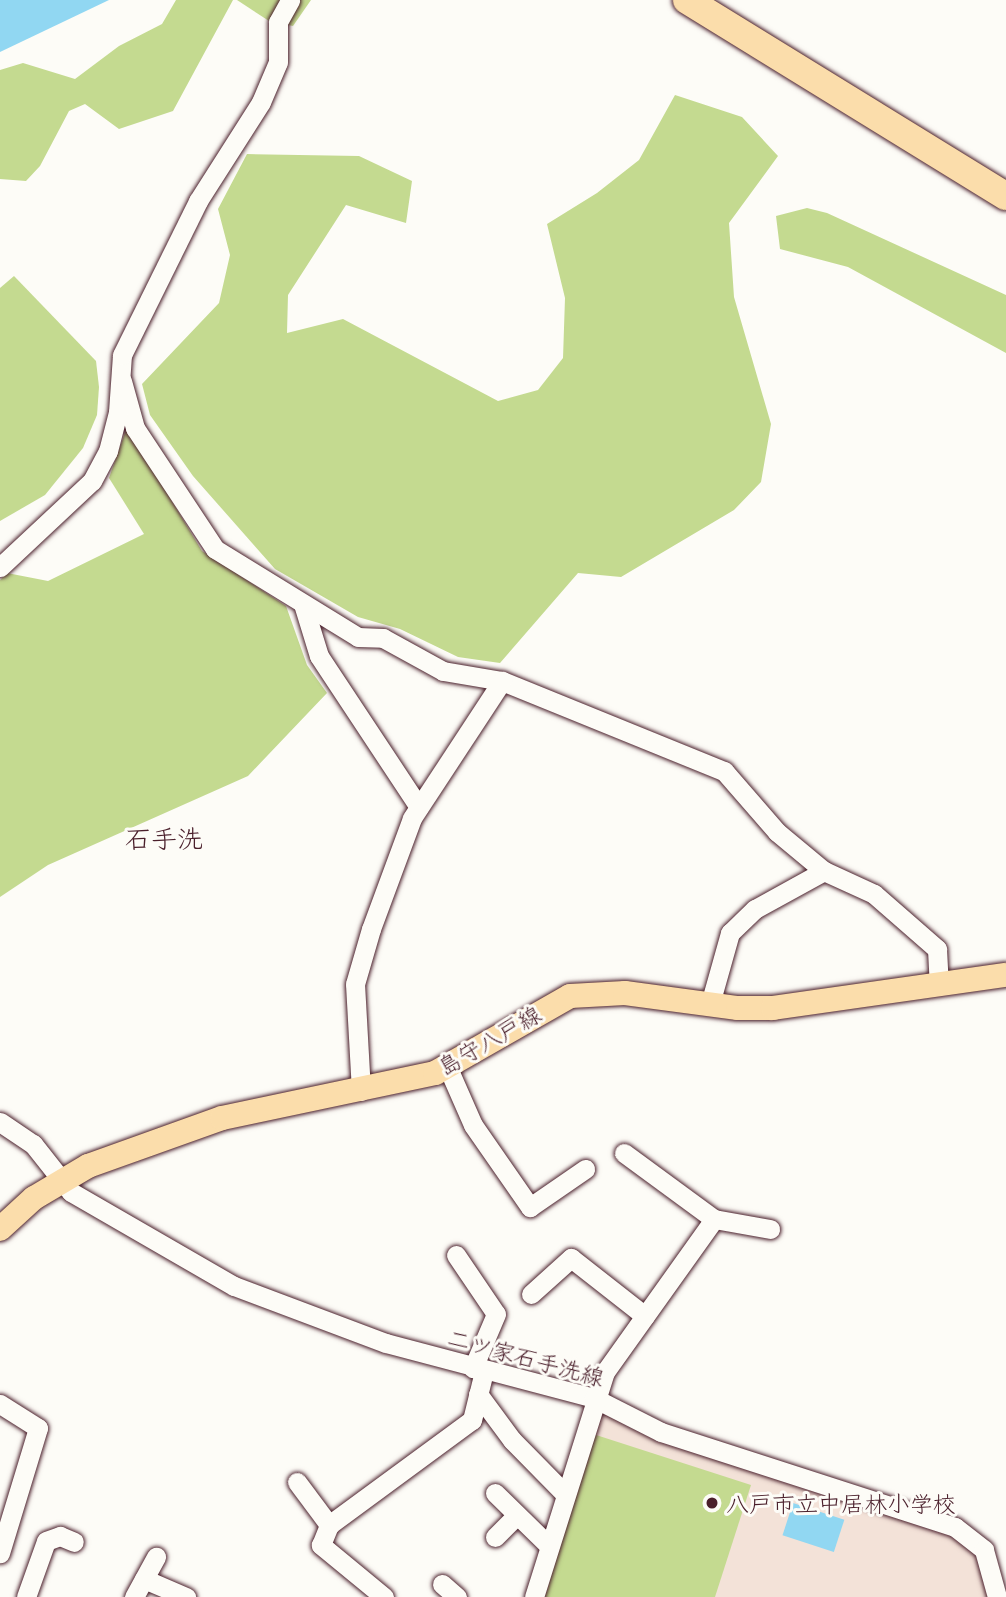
<!DOCTYPE html>
<html>
<head>
<meta charset="utf-8">
<style>
	body { margin:0 }
	#map { position:relative; width:1006px; height:1597px; overflow:hidden; background:#fdfcf7; font-family:Mali,"Klee One",sans-serif }
	div>[style] { position:absolute }
	[style*='--x'] { left:calc(var(--x)*1px); top:calc(var(--y)*1px); width:calc(var(--w)*1px); rotate:calc(var(--a)*1deg) }
	.built>* { inset:0; background:#f3e2d8 }
	.green>* { inset:0; background:#c4da90 }
	.water>* { inset:0; background:#91d7f2; transform-origin:0 0 }
	.roads { filter:drop-shadow(0 0 2px #4a1f2b) drop-shadow(0 0 2px #4a1f2b) }
	.minor>* { height:19px; margin:-9.5px; padding:0 9.5px; transform-origin:9.5px; border-radius:9.5px; background:#fdfcf7 }
	.major>* { height:24px; margin:-12px; padding:0 12px; transform-origin:12px; border-radius:12px; background:#fbddab }
	.highway>* { height:28px; margin:-14px; padding:0 14px; transform-origin:14px; border-radius:14px; background:#fbddab }
	.dots>* { width:19px; height:19px; translate:-50% -50%; box-sizing:border-box; border:4px solid #fdfcf7; border-radius:50% }
	span { translate:-50% -50%; white-space:nowrap; text-align:center; line-height:1.15; -webkit-text-stroke:6px #fdfcf7; paint-order:stroke }
	.street-label { font-size:23px; color:#4a1f2b }
	.poi-label { font-size:23px; color:#4a1f2b }
	.left { translate:0 -50%; text-align:left }
	.quarter-label { font-size:26px; color:#4a1f2b }
</style>
</head>
<body>
<div id="map">
	<div class="built">
		<div style="clip-path:polygon(598px 1409px,946px 1531px,976px 1555px,989px 1597px,540px 1597px)"></div>
	</div>
	<div class="green">
		<div style="clip-path:polygon(176px 0,233px 0,173px 111px,119px 129px,85px 104px,69px 111px,40px 166px,26px 181px,0 179px,0 70px,23px 63px,75px 79px,119px 46px,162px 24px)"></div>
		<div style="clip-path:polygon(237px 0,311px 0,293px 26px,269px 21px)"></div>
		<div style="clip-path:polygon(675px 95px,742px 117px,778px 156px,729px 223px,734px 297px,771px 424px,761px 482px,734px 510px,621px 577px,578px 573px,500px 663px,458px 657px,400px 629px,358px 617px,275px 569px,193px 476px,150px 415px,142px 384px,219px 303px,230px 255px,218px 209px,247px 154px,359px 156px,412px 181px,406px 223px,346px 205px,288px 295px,287px 333px,343px 319px,498px 401px,538px 390px,563px 358px,565px 298px,547px 224px,597px 193px,639px 160px)"></div>
		<div style="clip-path:polygon(807px 208px,827px 213px,1006px 295px,1006px 353px,848px 267px,780px 249px,776px 216px)"></div>
		<div style="clip-path:polygon(14px 276px,96px 361px,99px 387px,97px 415px,83px 448px,45px 495px,0 521px,0 288px)"></div>
		<div style="clip-path:polygon(127px 427px,202px 551px,286px 606px,307px 665px,327px 693px,248px 776px,48px 865px,0 897px,0 580px,7px 573px,48px 581px,144px 534px,109px 478px)"></div>
		<div style="clip-path:polygon(593px 1434px,751px 1485px,715px 1597px,545px 1597px)"></div>
	</div>
	<div class="water">
		<div style="clip-path:polygon(0 0,109px 0,0 52px)"></div>
		<div style="left:793px;top:1503px;width:54px;height:34px;rotate:18deg"></div>
	</div>
	<div class="roads">
		<div class="minor">
			<div style="--x:122;--y:381;--w:49;--a:74.5"></div>
			<div style="--x:135;--y:428;--w:145;--a:56.5"></div>
			<div style="--x:215;--y:549;--w:168;--a:31.6"></div>
			<div style="--x:358;--y:637;--w:25;--a:2"></div>
			<div style="--x:383;--y:638;--w:68;--a:28.8"></div>
			<div style="--x:443;--y:671;--w:60;--a:9.6"></div>
			<div style="--x:502;--y:681;--w:240;--a:22.1"></div>
			<div style="--x:724;--y:771;--w:81;--a:49"></div>
			<div style="--x:777;--y:832;--w:61;--a:39.7"></div>
			<div style="--x:824;--y:871;--w:55;--a:24.7"></div>
			<div style="--x:874;--y:894;--w:84;--a:41.1"></div>
			<div style="--x:937;--y:949;--w:36;--a:87"></div>
			<div style="--x:0;--y:567;--w:126;--a:-43.1"></div>
			<div style="--x:92;--y:481;--w:34;--a:-62"></div>
			<div style="--x:108;--y:451;--w:40;--a:-75.6"></div>
			<div style="--x:118;--y:412;--w:57;--a:-86"></div>
			<div style="--x:122;--y:355;--w:172;--a:-63.7"></div>
			<div style="--x:198;--y:201;--w:117;--a:-57.5"></div>
			<div style="--x:261;--y:102;--w:43;--a:-67"></div>
			<div style="--x:278;--y:62;--w:40;--a:-90"></div>
			<div style="--x:278;--y:22;--w:25;--a:-61"></div>
			<div style="--x:303;--y:604;--w:54;--a:72.9"></div>
			<div style="--x:319;--y:656;--w:181;--a:56.5"></div>
			<div style="--x:710;--y:1004;--w:74;--a:-74.3"></div>
			<div style="--x:730;--y:933;--w:35;--a:-44"></div>
			<div style="--x:755;--y:909;--w:79;--a:-28.8"></div>
			<div style="--x:448;--y:1068;--w:62;--a:66.3"></div>
			<div style="--x:473;--y:1125;--w:100;--a:55.2"></div>
			<div style="--x:530;--y:1207;--w:67;--a:-34.6"></div>
			<div style="--x:361;--y:1091;--w:107;--a:-93.2"></div>
			<div style="--x:355;--y:984;--w:57;--a:-73.8"></div>
			<div style="--x:371;--y:929;--w:118;--a:-69.7"></div>
			<div style="--x:412;--y:818;--w:164;--a:-56.7"></div>
			<div style="--x:0;--y:1122;--w:40;--a:34"></div>
			<div style="--x:33;--y:1144;--w:61;--a:51.6"></div>
			<div style="--x:71;--y:1192;--w:188;--a:30"></div>
			<div style="--x:234;--y:1286;--w:162;--a:20.6"></div>
			<div style="--x:386;--y:1343;--w:215;--a:14.8"></div>
			<div style="--x:594;--y:1398;--w:75;--a:26.9"></div>
			<div style="--x:661;--y:1432;--w:309;--a:17.9"></div>
			<div style="--x:955;--y:1527;--w:37;--a:38"></div>
			<div style="--x:984;--y:1550;--w:49;--a:74.5"></div>
			<div style="--x:624;--y:1153;--w:112;--a:36.3"></div>
			<div style="--x:456;--y:1255;--w:71;--a:55.9"></div>
			<div style="--x:496;--y:1314;--w:59;--a:113.1"></div>
			<div style="--x:531;--y:1294;--w:54;--a:-42"></div>
			<div style="--x:571;--y:1258;--w:94;--a:38.1"></div>
			<div style="--x:478;--y:1394;--w:57;--a:53.5"></div>
			<div style="--x:512;--y:1440;--w:74;--a:45.5"></div>
			<div style="--x:0;--y:1404;--w:45;--a:32.3"></div>
			<div style="--x:38;--y:1428;--w:131;--a:106.9"></div>
			<div style="--x:297;--y:1482;--w:54;--a:53.3"></div>
			<div style="--x:495;--y:1493;--w:73;--a:44.4"></div>
			<div style="--x:495;--y:1537;--w:31;--a:-45"></div>
			<div style="--x:144;--y:1579;--w:46;--a:23.2"></div>
			<div style="--x:442;--y:1584;--w:20;--a:41"></div>
			<div style="--x:26;--y:1597;--w:59;--a:-70.3"></div>
			<div style="--x:46;--y:1541;--w:15;--a:-20"></div>
			<div style="--x:60;--y:1536;--w:15;--a:23"></div>
			<div style="--x:134;--y:1597;--w:46;--a:-61.2"></div>
			<div style="--x:384;--y:1597;--w:82;--a:-140.5"></div>
			<div style="--x:321;--y:1545;--w:22;--a:-68"></div>
			<div style="--x:329;--y:1525;--w:177;--a:-36.3"></div>
			<div style="--x:472;--y:1420;--w:50;--a:-76.2"></div>
			<div style="--x:534;--y:1597;--w:236;--a:-72.5"></div>
			<div style="--x:605;--y:1372;--w:188;--a:-54.5"></div>
			<div style="--x:714;--y:1219;--w:57;--a:10.1"></div>
		</div>
		<div class="major">
			<div style="--x:0;--y:1229;--w:46;--a:-42.4"></div>
			<div style="--x:34;--y:1198;--w:63;--a:-30.7"></div>
			<div style="--x:88;--y:1166;--w:142;--a:-19.7"></div>
			<div style="--x:222;--y:1118;--w:218;--a:-11.9"></div>
			<div style="--x:435;--y:1073;--w:155;--a:-29.7"></div>
			<div style="--x:570;--y:996;--w:55;--a:-3.1"></div>
			<div style="--x:625;--y:993;--w:114;--a:7.6"></div>
			<div style="--x:738;--y:1008;--w:35;--a:0"></div>
			<div style="--x:773;--y:1008;--w:235;--a:-8.1"></div>
		</div>
		<div class="highway">
			<div style="--x:687;--y:0;--w:374;--a:31.6"></div>
		</div>
	</div>
	<div class="dots">
		<div style="left:712px;top:1503px;background:#4a1f2b"></div>
	</div>
	<div class="street-label">
		<span style="left:489px;top:1040px;rotate:-30deg">島守八戸線</span>
		<span style="left:526px;top:1357px;rotate:15deg">二ツ家石手洗線</span>
	</div>
	<div class="poi-label">
		<span class="left" style="left:726px;top:1503px">八戸市立中居林小学校</span>
	</div>
	<div class="quarter-label">
		<span style="left:164px;top:839px">石手洗</span>
	</div>
</div>
</body>
</html>
